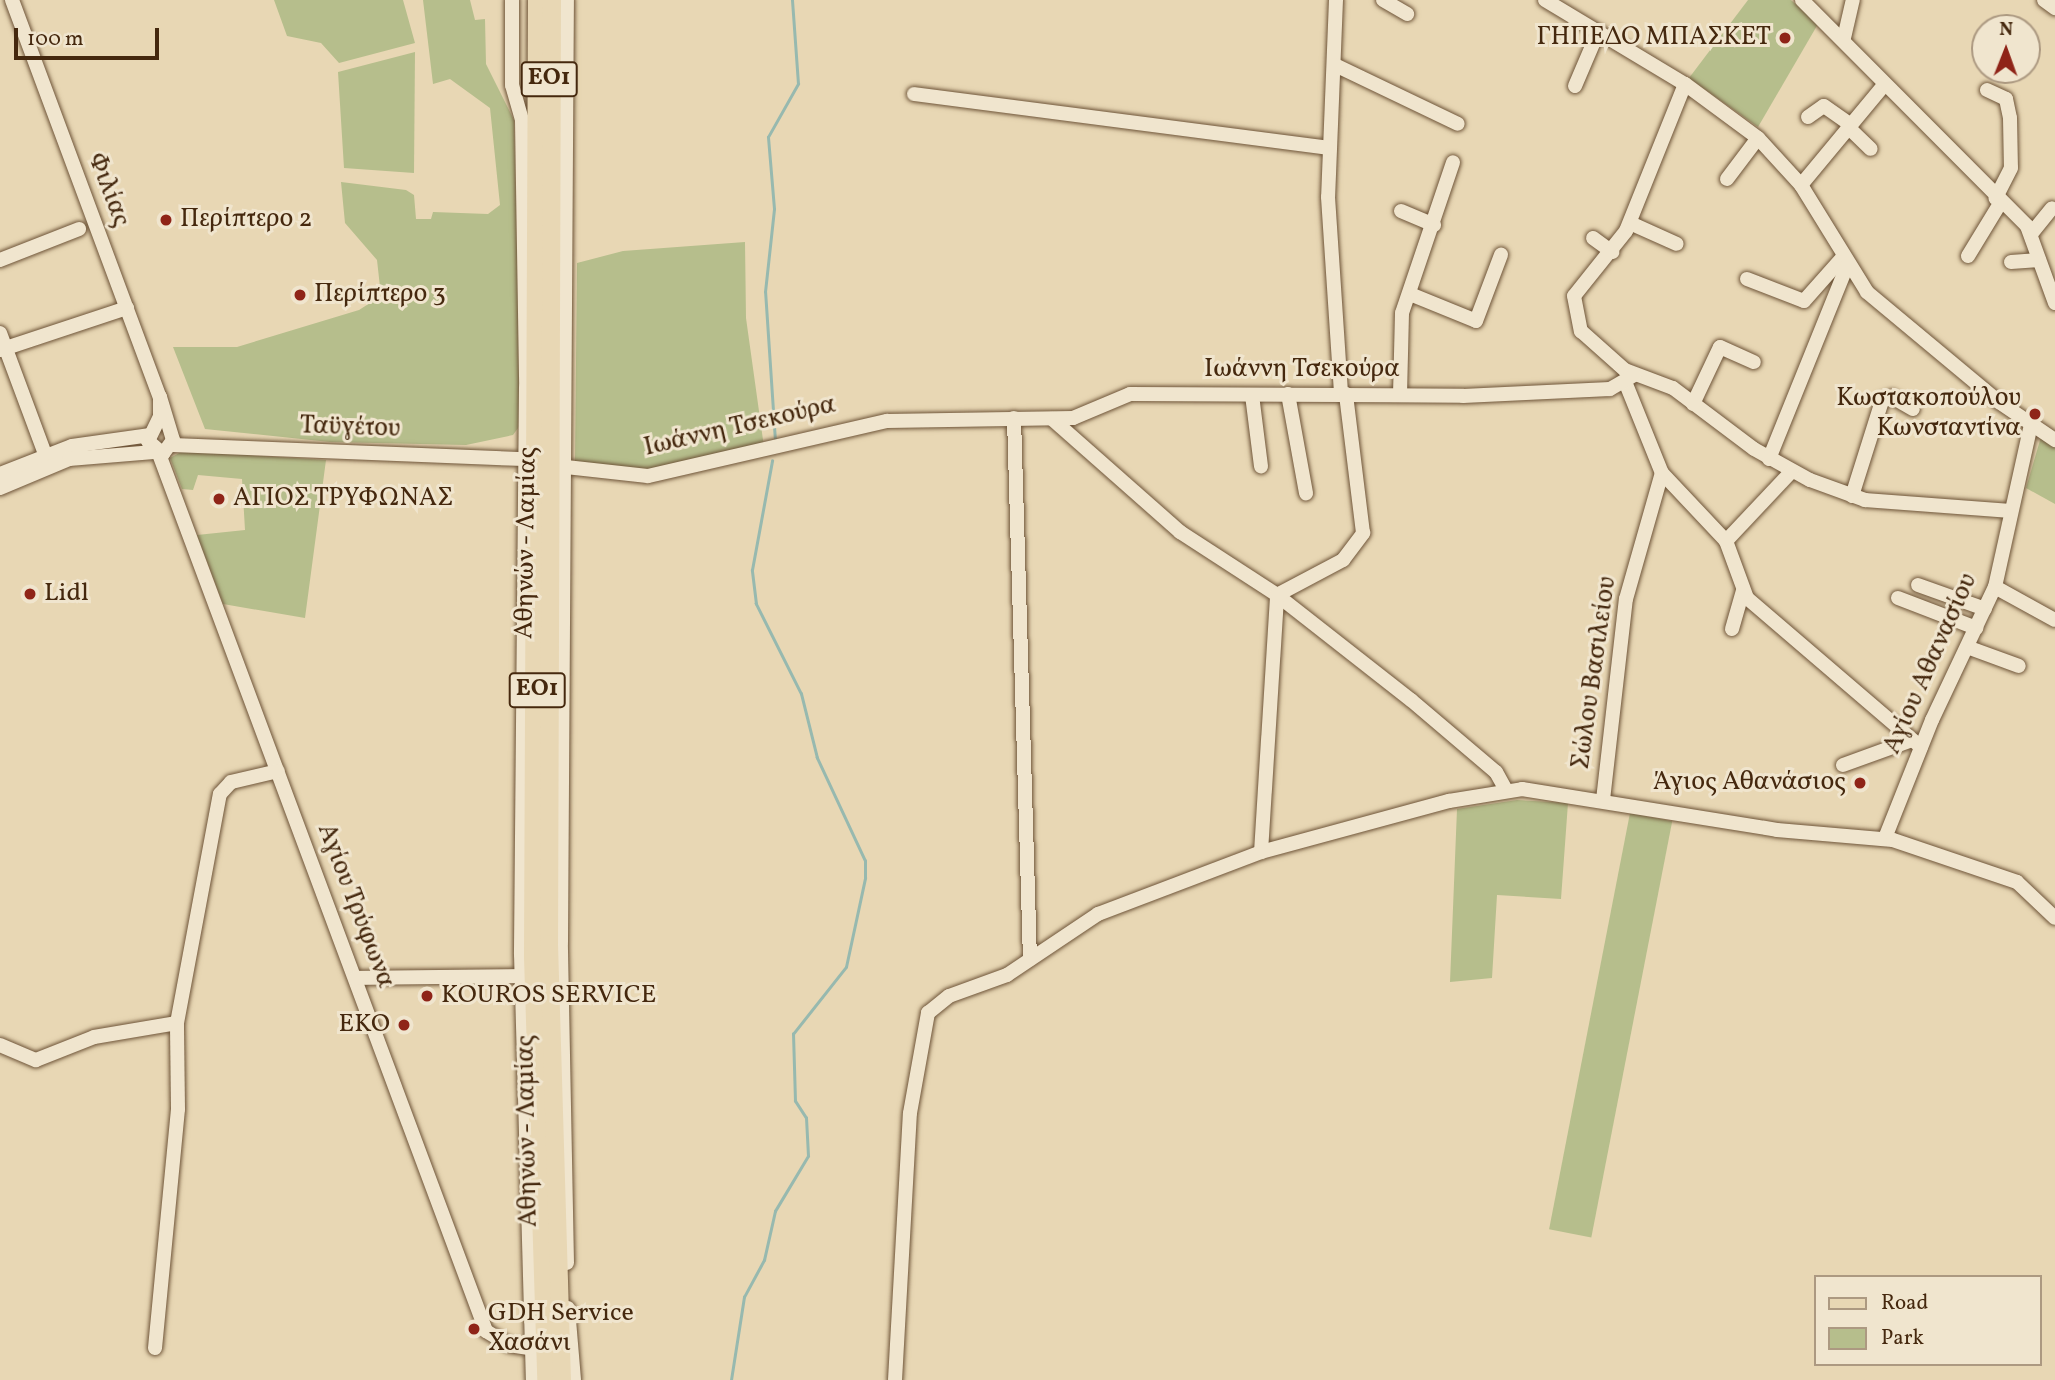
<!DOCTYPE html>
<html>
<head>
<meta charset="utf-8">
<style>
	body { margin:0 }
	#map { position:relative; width:2055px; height:1380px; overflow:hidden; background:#e8d7b4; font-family:Vollkorn,serif }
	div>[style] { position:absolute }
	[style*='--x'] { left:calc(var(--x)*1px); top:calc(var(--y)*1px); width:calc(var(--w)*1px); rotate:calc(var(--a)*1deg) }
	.green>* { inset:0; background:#b6be8c; transform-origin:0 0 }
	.stream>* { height:2.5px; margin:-1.25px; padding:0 1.25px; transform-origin:1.25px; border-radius:1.25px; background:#97b9af }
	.roads { filter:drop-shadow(0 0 2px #6e5438) drop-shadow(0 0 2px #6e5438) }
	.minor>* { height:14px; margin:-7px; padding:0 7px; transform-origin:7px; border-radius:7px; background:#f0e5ce }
	.major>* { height:18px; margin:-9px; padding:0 9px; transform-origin:9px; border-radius:9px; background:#e8d7b4 }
	.dots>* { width:19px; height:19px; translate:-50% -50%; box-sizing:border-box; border:4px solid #f0e5ce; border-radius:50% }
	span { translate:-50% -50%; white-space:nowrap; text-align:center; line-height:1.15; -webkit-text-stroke:6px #f0e5ce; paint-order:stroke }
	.shield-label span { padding:2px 5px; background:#f0e5ce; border:2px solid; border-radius:5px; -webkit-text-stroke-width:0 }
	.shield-label { font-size:24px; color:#45280e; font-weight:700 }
	.poi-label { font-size:26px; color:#45280e }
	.right { translate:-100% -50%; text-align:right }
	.left { translate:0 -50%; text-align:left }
	.street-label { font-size:26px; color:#45280e }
	.legend { position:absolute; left:1814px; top:1275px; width:228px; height:91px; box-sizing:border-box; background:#f0e5ce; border:2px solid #ac9981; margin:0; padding:9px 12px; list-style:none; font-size:21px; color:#45280e }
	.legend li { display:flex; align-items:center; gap:14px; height:35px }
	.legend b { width:35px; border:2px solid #ac9981 }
	.north { position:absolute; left:1971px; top:14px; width:70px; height:70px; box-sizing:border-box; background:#f0e5ce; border:2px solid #ac9981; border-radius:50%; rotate:1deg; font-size:19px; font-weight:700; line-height:28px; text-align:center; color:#45280e }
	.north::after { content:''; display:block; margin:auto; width:24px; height:32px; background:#8f2418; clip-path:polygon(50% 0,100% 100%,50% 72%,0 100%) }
	.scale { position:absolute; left:14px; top:28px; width:145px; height:32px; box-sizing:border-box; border:4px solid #45280e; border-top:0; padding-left:9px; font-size:21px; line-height:24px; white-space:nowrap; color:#45280e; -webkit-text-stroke:5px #f0e5ce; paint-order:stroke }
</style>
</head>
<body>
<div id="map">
	<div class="green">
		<div style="clip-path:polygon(274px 0,403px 0,415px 43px,339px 63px,321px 43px,287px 36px)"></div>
		<div style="clip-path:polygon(423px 0,470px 0,475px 20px,485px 19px,486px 64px,514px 120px,521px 424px,513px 435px,466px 445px,330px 442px,205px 429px,173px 347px,237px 347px,359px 310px,381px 296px,377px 260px,345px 223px,341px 182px,406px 190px,414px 195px,416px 219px,431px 219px,433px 212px,488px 214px,500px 205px,490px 108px,450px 79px,433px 84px)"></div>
		<div style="clip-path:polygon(1748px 0,1791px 0,1818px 24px,1758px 127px,1689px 78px)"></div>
		<div style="clip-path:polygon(415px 52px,414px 173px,344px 168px,338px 72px)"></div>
		<div style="clip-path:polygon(745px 242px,746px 318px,764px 447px,664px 472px,575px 462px,577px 263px,623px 251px)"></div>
		<div style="clip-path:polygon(2041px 437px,2055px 444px,2055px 504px,2026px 488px)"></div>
		<div style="clip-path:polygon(183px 451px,326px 460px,305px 618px,223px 604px,197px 535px,245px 530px,242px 479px,198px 475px,193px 490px,182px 489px,170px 458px)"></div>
		<div style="clip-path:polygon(1517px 800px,1568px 803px,1561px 899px,1497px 895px,1492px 978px,1450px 982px,1457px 809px)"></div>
		<div style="left:1630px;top:813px;width:43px;height:424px;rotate:11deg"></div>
	</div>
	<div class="stream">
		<div style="--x:775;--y:441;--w:149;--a:-93.8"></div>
		<div style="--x:765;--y:292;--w:83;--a:-83.8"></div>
		<div style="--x:774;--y:209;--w:72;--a:-94.8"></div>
		<div style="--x:768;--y:137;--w:61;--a:-60.5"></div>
		<div style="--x:798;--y:84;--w:84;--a:-94.1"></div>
		<div style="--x:731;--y:1380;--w:84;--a:-81.1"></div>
		<div style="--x:744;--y:1297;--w:42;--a:-61.6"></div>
		<div style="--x:764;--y:1260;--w:50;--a:-77.3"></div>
		<div style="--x:775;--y:1211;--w:64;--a:-59"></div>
		<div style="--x:808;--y:1156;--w:38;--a:-93"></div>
		<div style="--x:806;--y:1118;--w:20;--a:-123"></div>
		<div style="--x:795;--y:1101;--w:67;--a:-91.7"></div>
		<div style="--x:793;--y:1034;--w:85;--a:-51.7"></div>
		<div style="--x:846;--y:967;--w:91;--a:-77.9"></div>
		<div style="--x:865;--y:878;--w:17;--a:-90"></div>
		<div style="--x:865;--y:861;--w:114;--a:-115"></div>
		<div style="--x:817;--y:758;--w:66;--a:-104"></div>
		<div style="--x:801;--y:694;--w:101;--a:-116.6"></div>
		<div style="--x:756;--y:604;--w:34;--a:-97"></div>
		<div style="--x:752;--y:570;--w:111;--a:-79.6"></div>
	</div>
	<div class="roads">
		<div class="minor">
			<div style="--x:12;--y:0;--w:424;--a:69.6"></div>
			<div style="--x:160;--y:397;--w:45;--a:73.2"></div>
			<div style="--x:173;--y:440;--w:17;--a:126"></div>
			<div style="--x:163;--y:454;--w:20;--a:-139"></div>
			<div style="--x:148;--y:441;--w:28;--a:-64"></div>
			<div style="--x:160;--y:416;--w:19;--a:-90"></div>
			<div style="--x:512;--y:0;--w:85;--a:90"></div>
			<div style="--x:512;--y:85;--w:37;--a:74"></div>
			<div style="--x:522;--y:121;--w:266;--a:89.1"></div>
			<div style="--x:526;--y:387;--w:567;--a:90.51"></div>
			<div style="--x:521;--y:954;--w:426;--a:88.4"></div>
			<div style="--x:1336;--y:0;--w:197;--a:92.3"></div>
			<div style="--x:1328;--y:197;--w:196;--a:86.2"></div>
			<div style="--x:1383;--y:0;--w:28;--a:30"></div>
			<div style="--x:1545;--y:0;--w:163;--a:31"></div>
			<div style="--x:1685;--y:84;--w:91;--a:36.5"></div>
			<div style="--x:1758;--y:138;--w:64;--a:47.5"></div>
			<div style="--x:1801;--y:185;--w:126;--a:58.3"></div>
			<div style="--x:1867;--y:292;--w:172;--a:39.8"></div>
			<div style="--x:1999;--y:402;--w:68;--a:34.2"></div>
			<div style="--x:1802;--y:0;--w:319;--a:45.1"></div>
			<div style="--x:2027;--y:226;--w:82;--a:70"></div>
			<div style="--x:2044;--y:0;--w:14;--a:36"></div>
			<div style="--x:1844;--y:38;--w:39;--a:-77"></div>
			<div style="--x:1335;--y:65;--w:136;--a:25.6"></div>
			<div style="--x:1685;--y:84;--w:158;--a:111.9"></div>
			<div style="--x:1626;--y:231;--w:83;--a:128.7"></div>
			<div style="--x:1574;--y:296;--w:36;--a:79"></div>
			<div style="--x:1581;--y:331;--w:59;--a:41.6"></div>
			<div style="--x:1625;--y:370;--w:51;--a:20.6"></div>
			<div style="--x:1673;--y:388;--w:101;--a:37"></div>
			<div style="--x:1754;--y:449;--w:64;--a:29"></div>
			<div style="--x:1810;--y:480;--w:59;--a:20"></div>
			<div style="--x:1865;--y:500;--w:146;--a:4.3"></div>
			<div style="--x:1575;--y:86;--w:59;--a:-66.9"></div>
			<div style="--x:1987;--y:90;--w:21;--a:25"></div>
			<div style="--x:2006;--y:99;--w:19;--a:78"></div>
			<div style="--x:2010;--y:118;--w:50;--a:88.9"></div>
			<div style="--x:2011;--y:168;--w:34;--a:117"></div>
			<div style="--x:914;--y:94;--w:418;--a:7.4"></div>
			<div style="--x:1808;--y:117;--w:19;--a:-35"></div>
			<div style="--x:1824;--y:106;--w:33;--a:35"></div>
			<div style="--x:1849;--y:128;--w:30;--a:44"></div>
			<div style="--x:1727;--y:179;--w:51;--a:-52.9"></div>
			<div style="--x:1801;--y:185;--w:131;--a:-50.3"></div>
			<div style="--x:1401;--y:211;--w:36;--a:23"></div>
			<div style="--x:1630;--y:223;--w:51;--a:24.1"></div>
			<div style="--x:2031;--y:234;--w:33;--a:-51"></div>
			<div style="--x:1593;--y:238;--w:24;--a:36"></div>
			<div style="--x:1968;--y:256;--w:63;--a:-58.6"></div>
			<div style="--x:0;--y:260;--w:85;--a:-21.4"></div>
			<div style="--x:2011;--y:262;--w:28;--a:-4"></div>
			<div style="--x:1747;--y:279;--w:61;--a:21.1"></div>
			<div style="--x:1804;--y:301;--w:57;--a:-48.5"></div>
			<div style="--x:1410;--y:294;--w:71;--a:22.2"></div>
			<div style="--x:1476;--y:321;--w:71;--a:-69.3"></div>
			<div style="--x:0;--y:333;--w:129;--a:69.6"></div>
			<div style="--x:0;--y:350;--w:134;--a:-18.3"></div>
			<div style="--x:1626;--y:384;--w:96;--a:68"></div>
			<div style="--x:1662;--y:473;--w:93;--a:46.7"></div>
			<div style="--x:1726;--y:541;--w:61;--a:69.8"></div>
			<div style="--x:1747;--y:598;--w:229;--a:40.6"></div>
			<div style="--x:1288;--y:394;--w:101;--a:79.7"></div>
			<div style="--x:1252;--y:395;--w:72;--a:82.8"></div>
			<div style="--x:1400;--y:395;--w:82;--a:-88.6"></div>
			<div style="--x:1402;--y:313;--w:159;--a:-71.3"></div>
			<div style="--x:1693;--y:404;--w:63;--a:-64.7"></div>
			<div style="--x:1720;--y:347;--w:37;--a:24"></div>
			<div style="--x:1014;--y:418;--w:541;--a:88.31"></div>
			<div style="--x:1052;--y:419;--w:171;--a:41.4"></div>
			<div style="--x:1180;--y:532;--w:116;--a:33"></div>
			<div style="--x:1277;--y:595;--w:170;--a:38.1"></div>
			<div style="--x:1411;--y:700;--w:111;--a:40.3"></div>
			<div style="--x:1496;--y:772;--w:21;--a:61"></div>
			<div style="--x:173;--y:445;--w:352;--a:2.3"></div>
			<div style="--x:159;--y:454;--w:936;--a:69.55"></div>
			<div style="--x:486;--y:1331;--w:27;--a:31"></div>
			<div style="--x:509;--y:1345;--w:20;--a:9"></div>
			<div style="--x:1769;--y:459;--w:208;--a:-68"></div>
			<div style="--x:566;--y:467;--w:82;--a:6.3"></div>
			<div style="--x:648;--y:476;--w:245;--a:-13"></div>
			<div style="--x:887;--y:421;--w:186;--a:-0.9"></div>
			<div style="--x:1073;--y:418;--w:62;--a:-22.8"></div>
			<div style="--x:1130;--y:394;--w:333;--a:0.3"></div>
			<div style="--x:1463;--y:396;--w:147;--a:-2.7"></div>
			<div style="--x:1610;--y:389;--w:28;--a:-30"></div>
			<div style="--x:0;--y:474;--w:77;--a:-21.3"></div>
			<div style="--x:72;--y:446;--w:79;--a:-8"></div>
			<div style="--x:0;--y:488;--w:75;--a:-22.8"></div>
			<div style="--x:69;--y:459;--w:85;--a:-4.7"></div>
			<div style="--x:1852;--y:496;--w:100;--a:-72.5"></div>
			<div style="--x:1882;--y:401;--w:11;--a:-22"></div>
			<div style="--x:1892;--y:397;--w:24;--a:30"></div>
			<div style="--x:1726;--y:541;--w:95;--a:-46.7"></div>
			<div style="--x:1918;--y:585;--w:71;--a:19.7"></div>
			<div style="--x:1995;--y:587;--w:68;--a:28.8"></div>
			<div style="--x:1898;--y:598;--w:84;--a:21"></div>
			<div style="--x:1732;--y:629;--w:40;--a:-74"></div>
			<div style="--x:1967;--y:647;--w:55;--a:20.1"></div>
			<div style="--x:1843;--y:765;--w:73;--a:-19.9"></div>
			<div style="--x:1603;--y:800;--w:202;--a:-83.5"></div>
			<div style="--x:1626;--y:599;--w:131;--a:-74.1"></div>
			<div style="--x:1885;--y:838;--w:127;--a:-68.3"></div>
			<div style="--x:1932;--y:720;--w:147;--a:-64.7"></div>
			<div style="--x:1995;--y:587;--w:166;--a:-77.5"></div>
			<div style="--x:1261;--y:852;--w:257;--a:-86.4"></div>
			<div style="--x:1277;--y:595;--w:75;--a:-27.9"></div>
			<div style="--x:1343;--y:560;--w:34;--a:-53"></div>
			<div style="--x:1363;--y:533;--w:140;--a:-97"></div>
			<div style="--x:356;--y:978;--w:165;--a:-0.7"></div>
			<div style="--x:0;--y:1045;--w:39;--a:23"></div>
			<div style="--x:36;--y:1060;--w:62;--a:-21.6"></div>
			<div style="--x:94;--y:1037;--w:84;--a:-9.6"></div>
			<div style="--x:567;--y:1263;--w:321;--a:-91.1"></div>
			<div style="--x:561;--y:942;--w:942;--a:-89.64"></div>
			<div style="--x:568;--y:1308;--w:72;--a:85.2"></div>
			<div style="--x:155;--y:1348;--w:240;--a:-84.5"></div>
			<div style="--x:178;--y:1109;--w:86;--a:-90.7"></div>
			<div style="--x:177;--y:1023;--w:233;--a:-79.4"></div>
			<div style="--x:220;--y:794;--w:16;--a:-47"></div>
			<div style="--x:231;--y:782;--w:48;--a:-13.2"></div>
			<div style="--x:895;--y:1380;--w:267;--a:-86.8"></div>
			<div style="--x:910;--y:1113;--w:102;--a:-79.8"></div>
			<div style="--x:928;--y:1013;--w:27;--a:-39"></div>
			<div style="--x:949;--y:996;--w:62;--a:-19.9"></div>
			<div style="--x:1007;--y:975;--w:110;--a:-33.8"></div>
			<div style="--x:1098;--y:914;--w:174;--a:-20.8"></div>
			<div style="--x:1261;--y:852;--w:195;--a:-15.2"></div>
			<div style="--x:1449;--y:801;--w:74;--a:-9.3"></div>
			<div style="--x:1522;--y:789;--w:258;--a:9.1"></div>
			<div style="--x:1777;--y:830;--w:116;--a:4.9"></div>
			<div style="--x:1893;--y:840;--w:131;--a:18.7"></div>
			<div style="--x:2017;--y:882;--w:52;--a:43.5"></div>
		</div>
		<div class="major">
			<div style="--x:537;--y:0;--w:957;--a:90.24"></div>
			<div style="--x:533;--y:957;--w:423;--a:88.2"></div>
			<div style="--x:552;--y:0;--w:944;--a:90.18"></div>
			<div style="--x:549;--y:944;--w:436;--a:88.3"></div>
		</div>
	</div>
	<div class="dots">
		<div style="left:1785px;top:38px;background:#8f2418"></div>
		<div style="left:166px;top:220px;background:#8f2418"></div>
		<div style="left:300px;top:295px;background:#8f2418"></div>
		<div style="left:2035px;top:414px;background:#8f2418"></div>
		<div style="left:219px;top:499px;background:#8f2418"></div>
		<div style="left:30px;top:594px;background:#8f2418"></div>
		<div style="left:1860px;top:783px;background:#8f2418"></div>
		<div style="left:427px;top:996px;background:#8f2418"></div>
		<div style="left:404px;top:1025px;background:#8f2418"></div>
		<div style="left:474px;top:1329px;background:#8f2418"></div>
	</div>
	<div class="shield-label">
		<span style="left:549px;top:79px">ΕΟ1</span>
		<span style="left:537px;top:690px">ΕΟ1</span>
	</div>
	<div class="poi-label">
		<span class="right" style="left:1771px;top:38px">ΓΗΠΕΔΟ ΜΠΑΣΚΕΤ</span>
		<span class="left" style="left:180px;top:220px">Περίπτερο 2</span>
		<span class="left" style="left:314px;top:295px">Περίπτερο 3</span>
		<span class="right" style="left:2021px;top:414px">Κωστακοπούλου<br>Κωνσταντίνα</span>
		<span class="left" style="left:233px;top:499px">ΑΓΙΟΣ ΤΡΥΦΩΝΑΣ</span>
		<span class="left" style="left:44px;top:594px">Lidl</span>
		<span class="right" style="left:1846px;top:783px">Άγιος Αθανάσιος</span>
		<span class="left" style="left:441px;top:996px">KOUROS SERVICE</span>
		<span class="right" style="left:390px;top:1025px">EKO</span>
		<span class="left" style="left:488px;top:1329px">GDH Service<br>Χασάνι</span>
	</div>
	<div class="street-label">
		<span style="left:108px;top:190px;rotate:69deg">Φιλίας</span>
		<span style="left:1302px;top:370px">Ιωάννη Τσεκούρα</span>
		<span style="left:740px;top:427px;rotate:-13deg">Ιωάννη Τσεκούρα</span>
		<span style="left:350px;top:428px;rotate:2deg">Ταϋγέτου</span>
		<span style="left:527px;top:543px;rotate:-89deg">Αθηνών - Λαμίας</span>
		<span style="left:1931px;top:664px;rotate:-66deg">Αγίου Αθανασίου</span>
		<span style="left:1595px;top:673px;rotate:-82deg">Σώλου Βασιλείου</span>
		<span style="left:355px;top:906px;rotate:69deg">Αγίου Τρύφωνα</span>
		<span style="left:528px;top:1131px;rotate:-91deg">Αθηνών - Λαμίας</span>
	</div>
	<ul class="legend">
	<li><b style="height:9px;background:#e8d7b4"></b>Road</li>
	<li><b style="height:19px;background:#b6be8c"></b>Park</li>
	</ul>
	<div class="north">N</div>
	<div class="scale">100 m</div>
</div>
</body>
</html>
